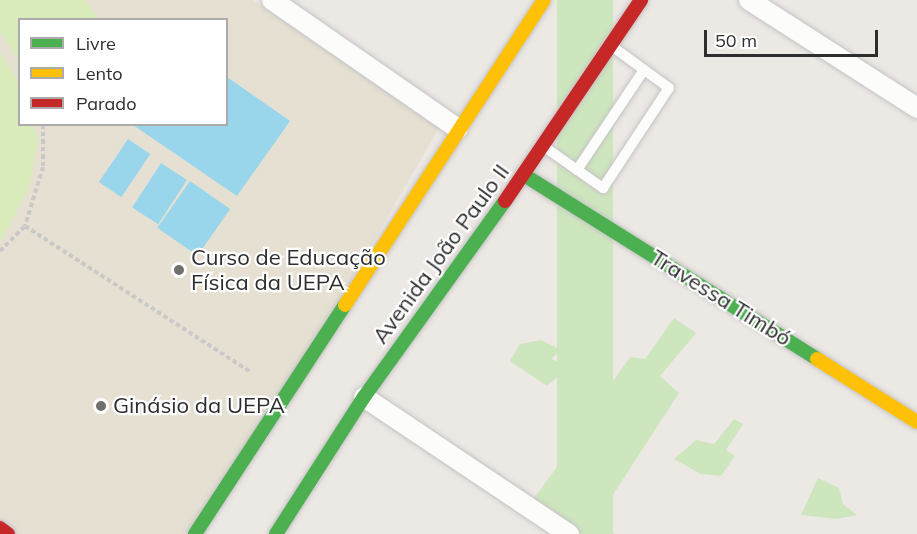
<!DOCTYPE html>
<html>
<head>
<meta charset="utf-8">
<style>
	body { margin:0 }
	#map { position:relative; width:917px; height:534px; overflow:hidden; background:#ece8e4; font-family:Mulish,sans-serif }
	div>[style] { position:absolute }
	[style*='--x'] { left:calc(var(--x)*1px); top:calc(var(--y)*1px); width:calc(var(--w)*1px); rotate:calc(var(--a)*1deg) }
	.education>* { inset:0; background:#e6e0d3 }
	.green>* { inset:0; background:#cee6be; transform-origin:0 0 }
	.pitch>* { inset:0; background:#d9eabb }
	.water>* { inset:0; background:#99d6ec; transform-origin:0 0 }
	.path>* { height:4px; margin-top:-2px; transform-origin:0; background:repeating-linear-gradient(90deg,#c9c9c8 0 4.5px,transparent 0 7.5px) }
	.roads { filter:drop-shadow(0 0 2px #c5c4c5) drop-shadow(0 0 2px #c5c4c5) }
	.lane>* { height:10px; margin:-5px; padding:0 5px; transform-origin:5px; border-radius:5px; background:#fcfcfb }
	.street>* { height:20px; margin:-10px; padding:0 10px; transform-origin:10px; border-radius:10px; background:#fcfcfb }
	.fast>* { height:14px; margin:-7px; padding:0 7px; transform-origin:7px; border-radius:7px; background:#4caf50 }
	.slow>* { height:14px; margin:-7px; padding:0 7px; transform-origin:7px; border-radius:7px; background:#ffc107 }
	.jam>* { height:14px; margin:-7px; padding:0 7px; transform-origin:7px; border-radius:7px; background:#c62828 }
	.dots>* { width:16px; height:16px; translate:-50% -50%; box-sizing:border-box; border:3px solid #fff; border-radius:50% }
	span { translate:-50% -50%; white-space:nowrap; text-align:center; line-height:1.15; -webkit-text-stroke:4.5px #fff; paint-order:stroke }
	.street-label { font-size:22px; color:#2e2e2e }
	.poi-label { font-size:22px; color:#2e2e2e }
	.left { translate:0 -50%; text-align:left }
	.legend { position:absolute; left:18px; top:18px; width:210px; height:108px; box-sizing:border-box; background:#fff; border:2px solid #ababab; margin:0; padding:8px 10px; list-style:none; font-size:18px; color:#2e2e2e }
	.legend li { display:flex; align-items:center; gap:12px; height:30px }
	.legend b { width:30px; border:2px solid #ababab }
	.scale { position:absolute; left:704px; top:30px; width:174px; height:27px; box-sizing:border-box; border:3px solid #2e2e2e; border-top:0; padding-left:8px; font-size:18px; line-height:21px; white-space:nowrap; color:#2e2e2e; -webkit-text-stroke:4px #fff; paint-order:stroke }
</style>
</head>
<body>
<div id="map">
	<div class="education">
		<div style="clip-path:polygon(evenodd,0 0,253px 0,439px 128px,276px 411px,195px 534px,8px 534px,0 528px,0 0,20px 20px,226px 20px,226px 124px,20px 124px,20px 20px)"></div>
	</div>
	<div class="green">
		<div style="left:557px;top:0;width:56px;height:640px"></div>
		<div style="clip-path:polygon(674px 318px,696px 333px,660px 376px,679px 393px,594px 524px,615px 534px,578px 534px,531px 502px,603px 405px,604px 394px,630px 357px,645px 359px)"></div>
		<div style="clip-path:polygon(541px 340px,561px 350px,551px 359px,570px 366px,547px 386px,510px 361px,520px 344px)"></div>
		<div style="clip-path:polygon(734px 419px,743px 424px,726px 450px,735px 456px,721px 476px,701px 474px,674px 459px,696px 440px,714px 444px)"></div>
		<div style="clip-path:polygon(818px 478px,839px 488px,843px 504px,857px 515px,836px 519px,801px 515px)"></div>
	</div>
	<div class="pitch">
		<div style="clip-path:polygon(0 0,85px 0,99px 19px,20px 20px,19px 62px,0 31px)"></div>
		<div style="clip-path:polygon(0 52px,19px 83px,20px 124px,33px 125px,38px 140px,29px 188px,0 243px)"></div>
	</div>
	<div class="water">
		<div style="clip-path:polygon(227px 77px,290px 121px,237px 196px,133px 125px,226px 124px)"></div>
		<div style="left:128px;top:139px;width:27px;height:52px;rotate:34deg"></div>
		<div style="left:161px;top:163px;width:31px;height:53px;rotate:33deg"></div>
		<div style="left:190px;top:181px;width:49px;height:57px;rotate:35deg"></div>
	</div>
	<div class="path">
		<div style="--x:43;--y:124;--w:43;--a:90"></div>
		<div style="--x:43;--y:167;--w:62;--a:107"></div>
		<div style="--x:25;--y:226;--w:269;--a:32.9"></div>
		<div style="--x:0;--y:251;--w:35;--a:-45"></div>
	</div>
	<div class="roads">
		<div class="lane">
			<div style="--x:546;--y:148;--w:70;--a:35.1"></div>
			<div style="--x:603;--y:188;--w:120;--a:-56.6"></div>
			<div style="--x:669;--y:88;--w:69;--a:-143.8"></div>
			<div style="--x:577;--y:170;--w:120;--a:-56.2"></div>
		</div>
		<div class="street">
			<div style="--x:272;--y:0;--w:226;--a:34.7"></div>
			<div style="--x:749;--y:0;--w:200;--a:32.7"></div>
			<div style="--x:364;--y:397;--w:247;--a:33.8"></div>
		</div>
		<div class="fast">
			<div style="--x:524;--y:175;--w:346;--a:32.1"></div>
			<div style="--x:195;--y:534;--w:274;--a:-56.8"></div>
			<div style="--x:276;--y:534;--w:163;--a:-57.3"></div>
			<div style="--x:364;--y:397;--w:241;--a:-54.3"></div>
		</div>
		<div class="slow">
			<div style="--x:345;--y:305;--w:364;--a:-56.9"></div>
			<div style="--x:817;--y:359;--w:118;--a:32.2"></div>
		</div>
		<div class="jam">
			<div style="--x:505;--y:201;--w:243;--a:-55.9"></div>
			<div style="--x:0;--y:528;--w:10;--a:37"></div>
		</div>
	</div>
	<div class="dots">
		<div style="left:179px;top:270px;background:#706f6e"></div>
		<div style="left:101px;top:406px;background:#706f6e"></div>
	</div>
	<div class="street-label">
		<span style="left:441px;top:254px;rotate:-54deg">Avenida João Paulo II</span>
		<span style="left:721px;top:298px;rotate:32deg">Travessa Timbó</span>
	</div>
	<div class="poi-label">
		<span class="left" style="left:191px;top:270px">Curso de Educação<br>Física da UEPA</span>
		<span class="left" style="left:113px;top:406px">Ginásio da UEPA</span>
	</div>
	<ul class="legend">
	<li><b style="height:8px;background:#4caf50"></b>Livre</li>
	<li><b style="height:8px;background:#ffc107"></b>Lento</li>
	<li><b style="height:8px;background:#c62828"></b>Parado</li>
	</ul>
	<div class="scale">50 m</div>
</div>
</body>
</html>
